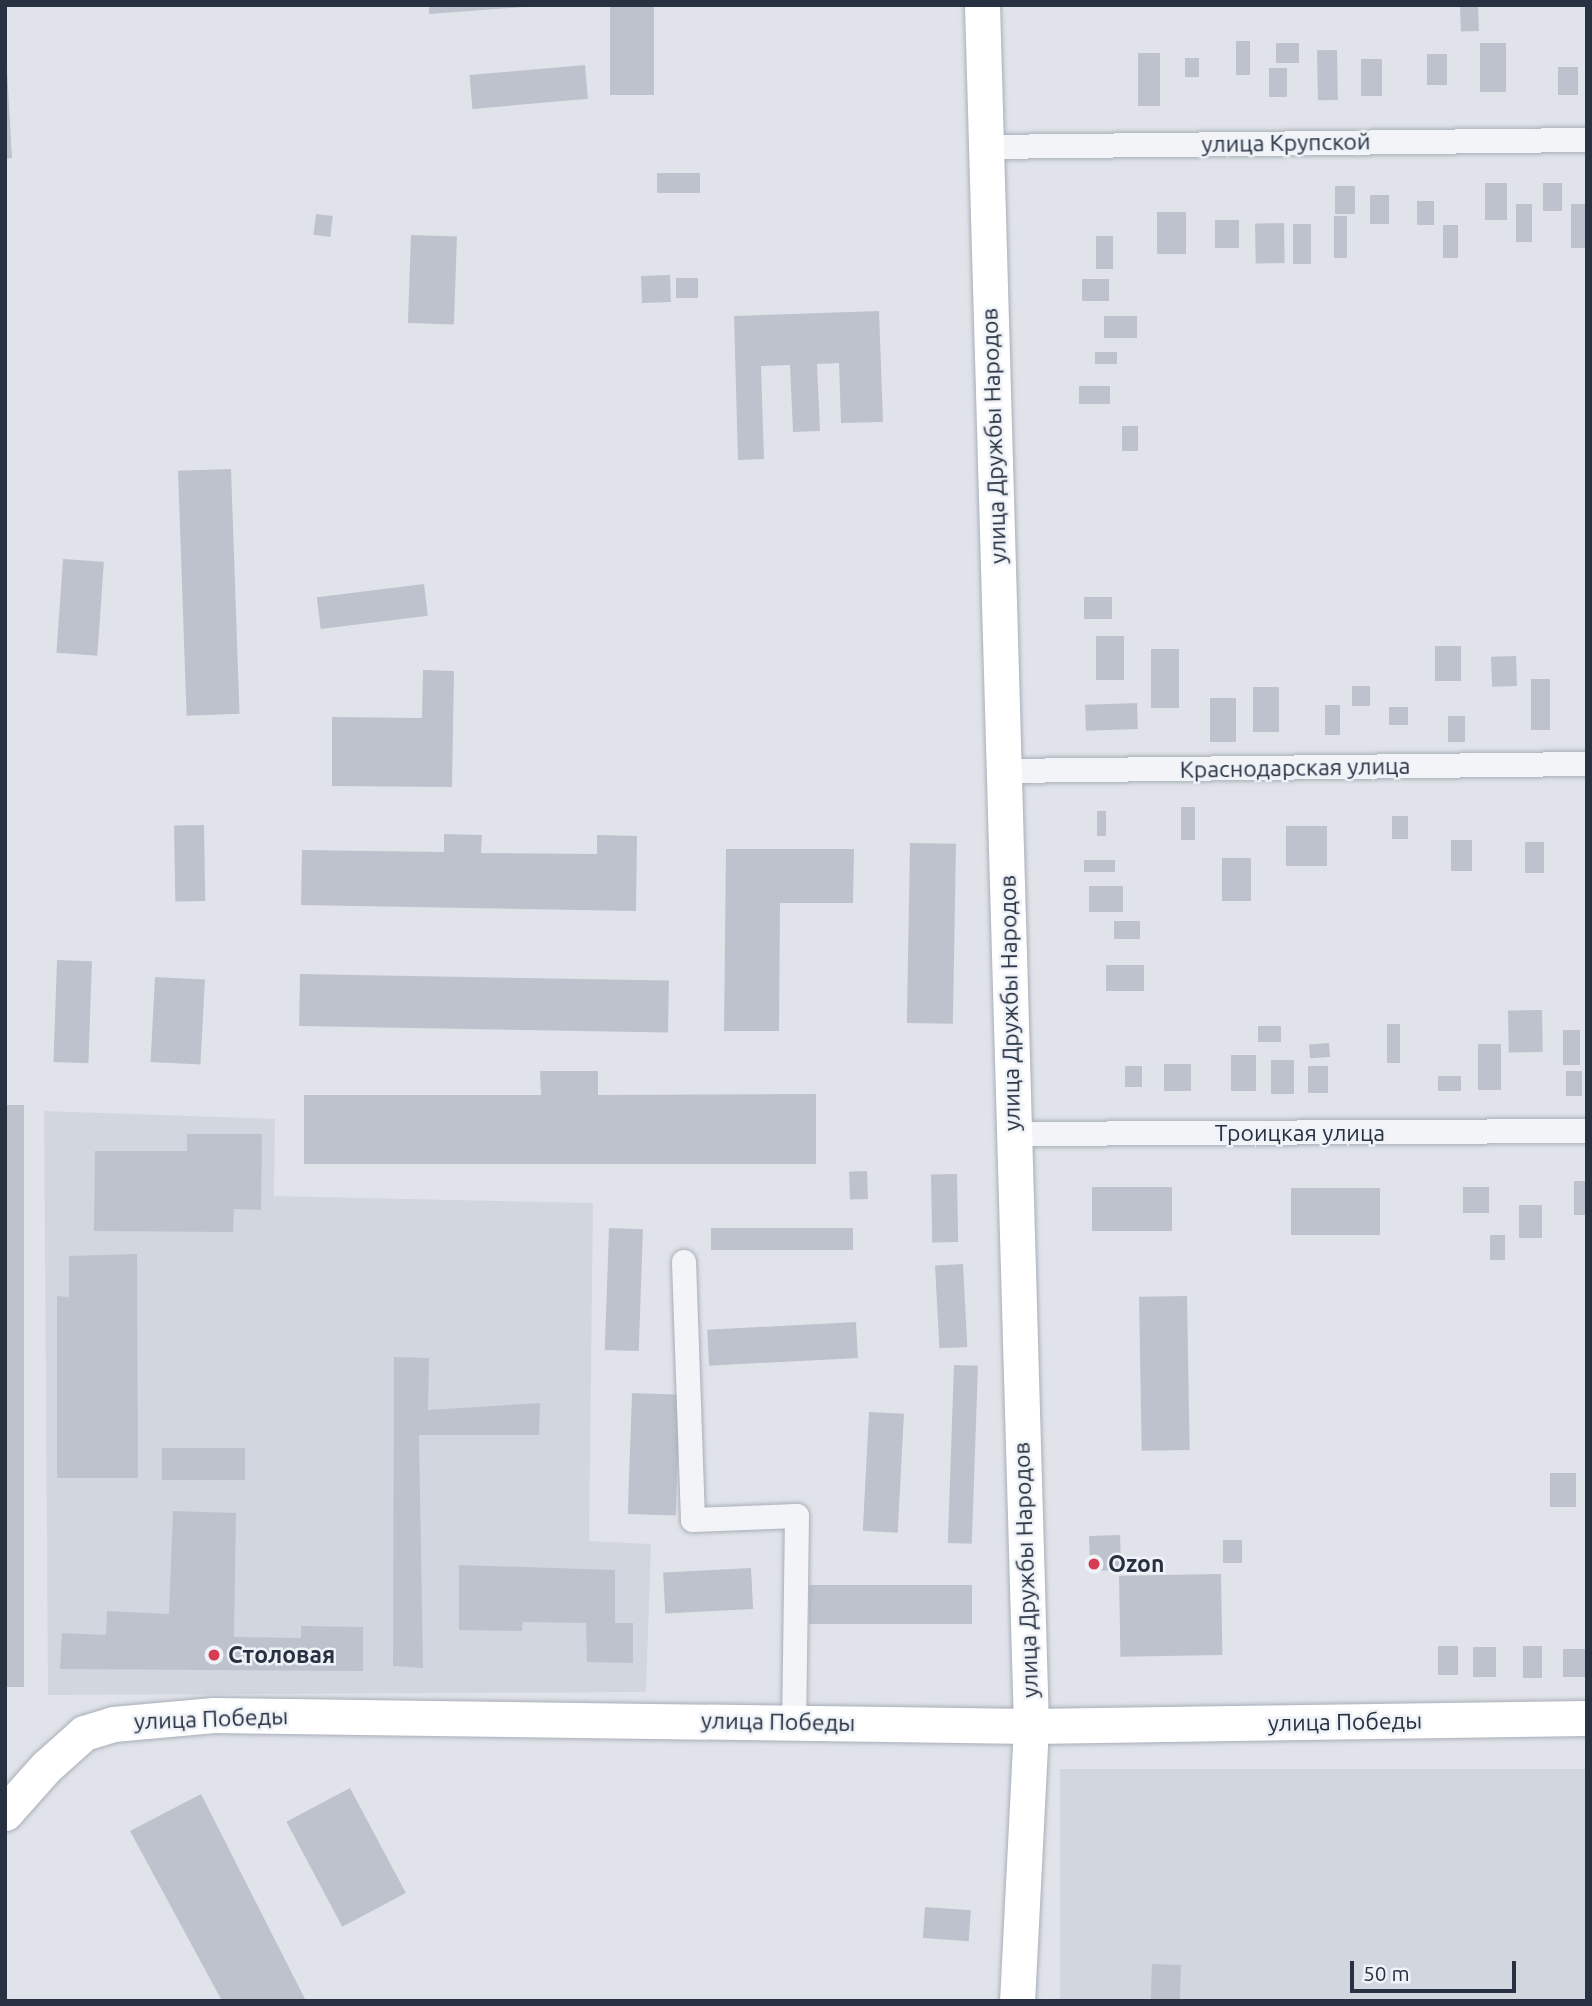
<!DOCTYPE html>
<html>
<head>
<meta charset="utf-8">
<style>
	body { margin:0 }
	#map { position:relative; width:1592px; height:2006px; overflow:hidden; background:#e0e4ea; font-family:Ubuntu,sans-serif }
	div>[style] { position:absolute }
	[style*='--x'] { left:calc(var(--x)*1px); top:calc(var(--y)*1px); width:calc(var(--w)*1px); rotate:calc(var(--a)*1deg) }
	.built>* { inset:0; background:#d2d6df; transform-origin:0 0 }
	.building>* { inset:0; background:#bdc2cd; transform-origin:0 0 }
	.roads { filter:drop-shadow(0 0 2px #a8aeb8) drop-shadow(0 0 2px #a8aeb8) }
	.street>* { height:24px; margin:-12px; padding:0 12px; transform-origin:12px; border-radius:12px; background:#f3f4f8 }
	.secondary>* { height:35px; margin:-17.5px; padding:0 17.5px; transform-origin:17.5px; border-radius:17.5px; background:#fff }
	.dots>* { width:19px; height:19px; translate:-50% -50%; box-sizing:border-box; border:4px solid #eff2f7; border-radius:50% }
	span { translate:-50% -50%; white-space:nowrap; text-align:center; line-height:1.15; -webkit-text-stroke:5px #eff2f7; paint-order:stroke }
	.street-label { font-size:23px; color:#273142 }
	.poi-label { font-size:23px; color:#273142; font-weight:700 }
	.left { translate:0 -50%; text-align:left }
	.frame { position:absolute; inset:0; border:7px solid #273142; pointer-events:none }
	.scale { position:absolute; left:1350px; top:1961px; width:166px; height:32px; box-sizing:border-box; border:4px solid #273142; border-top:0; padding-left:9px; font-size:21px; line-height:24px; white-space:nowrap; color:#273142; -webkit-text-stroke:5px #eff2f7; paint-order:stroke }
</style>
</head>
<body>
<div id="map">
	<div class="built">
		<div style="clip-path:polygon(44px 1111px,275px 1119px,274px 1196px,593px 1203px,589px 1541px,651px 1544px,646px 1692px,48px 1695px)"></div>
		<div style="left:1587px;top:1769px;width:232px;height:527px;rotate:90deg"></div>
	</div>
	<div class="building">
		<div style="clip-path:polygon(429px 5px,524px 5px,524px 7px,429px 14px)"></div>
		<div style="left:610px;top:5px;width:44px;height:90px"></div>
		<div style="left:1478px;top:5px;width:26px;height:18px;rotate:88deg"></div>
		<div style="clip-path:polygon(5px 34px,12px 158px,5px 159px)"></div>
		<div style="left:1236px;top:41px;width:14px;height:34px"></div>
		<div style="left:1276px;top:43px;width:23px;height:20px"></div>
		<div style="left:1480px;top:43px;width:26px;height:49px"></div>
		<div style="left:1337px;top:50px;width:50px;height:20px;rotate:89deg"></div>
		<div style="left:1138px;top:53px;width:22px;height:53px"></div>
		<div style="left:1427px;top:54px;width:20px;height:31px"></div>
		<div style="left:1185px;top:58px;width:14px;height:19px"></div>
		<div style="left:1382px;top:59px;width:37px;height:21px;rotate:90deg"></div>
		<div style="left:585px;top:65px;width:34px;height:116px;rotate:85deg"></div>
		<div style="left:1558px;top:67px;width:20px;height:28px"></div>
		<div style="left:1269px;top:68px;width:18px;height:29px"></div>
		<div style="left:657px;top:173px;width:43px;height:20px"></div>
		<div style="left:1485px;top:183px;width:22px;height:37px"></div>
		<div style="left:1543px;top:183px;width:19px;height:28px"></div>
		<div style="left:1335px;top:186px;width:20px;height:28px"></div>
		<div style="left:1370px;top:195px;width:19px;height:29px"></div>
		<div style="left:1417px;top:201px;width:17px;height:24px"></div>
		<div style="left:1516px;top:204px;width:16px;height:38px"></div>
		<div style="left:1571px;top:204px;width:16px;height:44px"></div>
		<div style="left:1186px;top:212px;width:42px;height:29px;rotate:90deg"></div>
		<div style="left:316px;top:214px;width:17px;height:21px;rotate:7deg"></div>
		<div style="left:1334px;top:216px;width:13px;height:42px"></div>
		<div style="left:1215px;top:220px;width:24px;height:28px"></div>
		<div style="left:1284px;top:223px;width:40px;height:29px;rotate:89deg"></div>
		<div style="left:1311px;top:224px;width:40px;height:18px;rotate:90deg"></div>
		<div style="left:1458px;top:225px;width:33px;height:15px;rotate:90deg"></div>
		<div style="left:411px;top:235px;width:46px;height:88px;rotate:2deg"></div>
		<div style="left:1096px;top:236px;width:17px;height:33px"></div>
		<div style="left:670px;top:275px;width:27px;height:29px;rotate:88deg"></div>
		<div style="left:676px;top:278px;width:22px;height:20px"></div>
		<div style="left:1109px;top:279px;width:22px;height:27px;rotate:90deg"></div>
		<div style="clip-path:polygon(879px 311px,883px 422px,841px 423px,839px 363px,817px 364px,820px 431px,793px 432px,790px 365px,761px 366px,764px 459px,738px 460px,734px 316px)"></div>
		<div style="left:1104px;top:316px;width:33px;height:22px"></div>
		<div style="left:1095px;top:352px;width:22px;height:12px"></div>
		<div style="left:1079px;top:386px;width:31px;height:18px"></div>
		<div style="left:1122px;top:426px;width:16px;height:25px"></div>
		<div style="left:231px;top:469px;width:245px;height:53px;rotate:88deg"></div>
		<div style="left:63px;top:559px;width:41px;height:94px;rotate:4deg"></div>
		<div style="left:424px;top:584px;width:32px;height:108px;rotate:83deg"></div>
		<div style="left:1084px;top:597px;width:28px;height:22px"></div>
		<div style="left:1096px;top:636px;width:28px;height:44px"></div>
		<div style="left:1435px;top:646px;width:26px;height:35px"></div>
		<div style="left:1151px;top:649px;width:28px;height:59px"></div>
		<div style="left:1516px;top:656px;width:30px;height:25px;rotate:88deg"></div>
		<div style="clip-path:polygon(423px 670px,454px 671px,452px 787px,332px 786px,332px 717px,422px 718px)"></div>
		<div style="left:1531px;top:679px;width:19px;height:51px"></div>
		<div style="left:1352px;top:686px;width:18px;height:20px"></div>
		<div style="left:1253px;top:687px;width:26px;height:45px"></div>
		<div style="left:1236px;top:698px;width:44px;height:26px;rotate:90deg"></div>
		<div style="left:1137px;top:703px;width:26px;height:52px;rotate:88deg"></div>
		<div style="left:1325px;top:705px;width:15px;height:30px"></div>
		<div style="left:1389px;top:707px;width:19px;height:18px"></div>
		<div style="left:1465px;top:716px;width:26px;height:17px;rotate:90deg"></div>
		<div style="left:1181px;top:807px;width:14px;height:33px"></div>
		<div style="left:1106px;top:811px;width:25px;height:9px;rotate:90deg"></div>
		<div style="left:1392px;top:816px;width:16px;height:23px"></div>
		<div style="left:204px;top:825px;width:76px;height:30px;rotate:89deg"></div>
		<div style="left:1286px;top:826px;width:41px;height:40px"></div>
		<div style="clip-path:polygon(444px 834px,482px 835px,481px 853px,597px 854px,597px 835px,637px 836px,636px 911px,301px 905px,302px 850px,444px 852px)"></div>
		<div style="left:1451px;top:840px;width:21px;height:31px"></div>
		<div style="left:1525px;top:842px;width:19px;height:31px"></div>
		<div style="left:910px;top:843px;width:46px;height:180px;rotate:1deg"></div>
		<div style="clip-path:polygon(726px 849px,854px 849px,853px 903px,780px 903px,779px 1031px,724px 1031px)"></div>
		<div style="left:1222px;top:858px;width:29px;height:43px"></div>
		<div style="left:1084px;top:860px;width:31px;height:12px"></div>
		<div style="left:1123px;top:886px;width:26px;height:34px;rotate:90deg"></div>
		<div style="left:1114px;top:921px;width:26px;height:18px"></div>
		<div style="left:57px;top:960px;width:35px;height:102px;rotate:2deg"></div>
		<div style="left:1106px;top:965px;width:38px;height:26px"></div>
		<div style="left:300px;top:974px;width:369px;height:52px;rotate:1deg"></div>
		<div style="left:155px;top:977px;width:50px;height:85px;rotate:3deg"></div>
		<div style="left:1542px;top:1010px;width:42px;height:34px;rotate:89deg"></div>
		<div style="left:1400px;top:1024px;width:39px;height:13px;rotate:90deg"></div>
		<div style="left:1258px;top:1026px;width:23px;height:16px"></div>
		<div style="left:1563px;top:1030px;width:17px;height:35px"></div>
		<div style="left:1329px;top:1043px;width:14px;height:20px;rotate:86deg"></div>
		<div style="left:1478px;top:1044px;width:23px;height:46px"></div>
		<div style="left:1231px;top:1055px;width:25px;height:36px"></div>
		<div style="left:1271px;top:1060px;width:23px;height:34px"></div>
		<div style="left:1164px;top:1064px;width:27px;height:27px"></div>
		<div style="left:1142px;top:1066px;width:21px;height:17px;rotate:90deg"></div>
		<div style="left:1328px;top:1066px;width:27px;height:20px;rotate:90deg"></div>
		<div style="clip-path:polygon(540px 1071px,598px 1071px,598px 1095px,816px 1094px,816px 1164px,304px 1164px,304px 1095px,541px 1095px)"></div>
		<div style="left:1582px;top:1071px;width:25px;height:16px;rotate:90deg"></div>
		<div style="left:1438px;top:1076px;width:23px;height:15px"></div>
		<div style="left:5px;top:1105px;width:19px;height:582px"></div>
		<div style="clip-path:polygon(187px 1134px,262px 1134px,261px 1210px,234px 1209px,233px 1232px,94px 1231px,95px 1151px,187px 1151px)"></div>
		<div style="left:867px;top:1171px;width:28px;height:18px;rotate:88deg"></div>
		<div style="left:957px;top:1174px;width:68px;height:26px;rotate:89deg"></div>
		<div style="left:1574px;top:1181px;width:13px;height:34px"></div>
		<div style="left:1092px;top:1187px;width:80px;height:44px"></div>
		<div style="left:1463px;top:1187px;width:26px;height:26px"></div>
		<div style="left:1380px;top:1188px;width:47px;height:89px;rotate:90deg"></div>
		<div style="left:1519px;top:1205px;width:23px;height:33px"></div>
		<div style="left:609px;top:1228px;width:34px;height:122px;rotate:2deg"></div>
		<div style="left:853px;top:1228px;width:22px;height:142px;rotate:90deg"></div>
		<div style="left:1505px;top:1235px;width:25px;height:15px;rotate:90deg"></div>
		<div style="clip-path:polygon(137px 1254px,138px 1478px,57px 1478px,57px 1296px,69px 1297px,69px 1256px)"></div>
		<div style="left:963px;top:1264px;width:83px;height:28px;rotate:87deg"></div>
		<div style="left:1187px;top:1296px;width:154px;height:48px;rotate:89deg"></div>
		<div style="left:856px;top:1322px;width:36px;height:149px;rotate:87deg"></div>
		<div style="clip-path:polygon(394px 1357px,429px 1358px,428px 1410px,540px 1403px,539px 1435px,419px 1435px,423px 1668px,393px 1666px)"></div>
		<div style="left:954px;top:1365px;width:24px;height:178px;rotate:2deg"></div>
		<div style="left:632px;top:1393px;width:48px;height:121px;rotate:2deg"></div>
		<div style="left:869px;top:1412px;width:35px;height:119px;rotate:3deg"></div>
		<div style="left:245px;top:1448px;width:32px;height:83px;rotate:90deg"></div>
		<div style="left:1550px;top:1473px;width:26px;height:34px"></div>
		<div style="clip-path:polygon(173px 1511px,236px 1513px,234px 1637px,301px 1638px,301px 1626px,363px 1627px,363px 1671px,60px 1669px,62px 1633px,106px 1635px,107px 1611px,169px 1614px)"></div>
		<div style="left:1120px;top:1535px;width:35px;height:31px;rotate:88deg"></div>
		<div style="left:1223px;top:1540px;width:19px;height:23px"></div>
		<div style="clip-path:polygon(459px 1565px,615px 1570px,615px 1623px,633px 1623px,633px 1663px,587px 1662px,586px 1623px,523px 1622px,522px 1631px,459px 1630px)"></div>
		<div style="left:751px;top:1568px;width:41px;height:88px;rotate:87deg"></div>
		<div style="left:1221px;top:1574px;width:81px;height:102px;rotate:89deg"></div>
		<div style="left:972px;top:1585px;width:39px;height:163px;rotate:90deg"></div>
		<div style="left:1438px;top:1646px;width:20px;height:29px"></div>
		<div style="left:1523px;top:1646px;width:19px;height:32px"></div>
		<div style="left:1473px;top:1647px;width:23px;height:30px"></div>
		<div style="left:1563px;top:1649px;width:22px;height:28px"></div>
		<div style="left:350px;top:1788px;width:119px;height:72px;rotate:62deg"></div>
		<div style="clip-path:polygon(201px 1794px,306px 2001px,222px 2001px,130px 1831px)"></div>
		<div style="left:925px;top:1907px;width:46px;height:31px;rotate:4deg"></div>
		<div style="left:1152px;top:1964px;width:29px;height:37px;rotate:2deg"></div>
	</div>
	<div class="roads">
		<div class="street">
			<div style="--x:986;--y:147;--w:601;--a:-0.67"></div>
			<div style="--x:1004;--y:771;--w:583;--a:-0.69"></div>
			<div style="--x:1012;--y:1134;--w:575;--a:-0.3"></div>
			<div style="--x:684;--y:1262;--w:258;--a:88"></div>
			<div style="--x:693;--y:1520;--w:104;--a:-2.2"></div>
			<div style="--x:797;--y:1516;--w:207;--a:90.8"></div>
		</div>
		<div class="secondary">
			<div style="--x:982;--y:5;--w:1722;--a:88.37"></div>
			<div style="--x:1031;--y:1726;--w:275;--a:92.9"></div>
			<div style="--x:5;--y:1813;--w:62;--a:-48.3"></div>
			<div style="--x:46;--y:1767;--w:51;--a:-41.8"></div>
			<div style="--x:84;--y:1733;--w:30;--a:-17"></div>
			<div style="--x:113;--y:1724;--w:101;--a:-5.1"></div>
			<div style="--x:214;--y:1715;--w:817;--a:0.77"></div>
			<div style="--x:1031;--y:1726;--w:556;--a:-0.82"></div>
		</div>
	</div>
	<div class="dots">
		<div style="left:1094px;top:1564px;background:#d63d52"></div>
		<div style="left:214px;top:1655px;background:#d63d52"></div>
	</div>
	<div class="street-label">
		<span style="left:1286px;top:143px;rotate:-1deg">улица Крупской</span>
		<span style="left:994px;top:436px;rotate:-92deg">улица Дружбы Народов</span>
		<span style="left:1295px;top:768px;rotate:-1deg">Краснодарская улица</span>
		<span style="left:1010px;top:1003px;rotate:-91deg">улица Дружбы Народов</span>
		<span style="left:1300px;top:1133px">Троицкая улица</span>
		<span style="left:1026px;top:1570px;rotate:-92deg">улица Дружбы Народов</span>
		<span style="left:211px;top:1719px;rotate:-2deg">улица Победы</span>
		<span style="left:778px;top:1722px;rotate:1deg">улица Победы</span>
		<span style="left:1345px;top:1722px;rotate:-1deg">улица Победы</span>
	</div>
	<div class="poi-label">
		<span class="left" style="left:1108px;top:1564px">Ozon</span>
		<span class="left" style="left:228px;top:1655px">Столовая</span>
	</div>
	<div class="frame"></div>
	<div class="scale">50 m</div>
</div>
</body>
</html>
